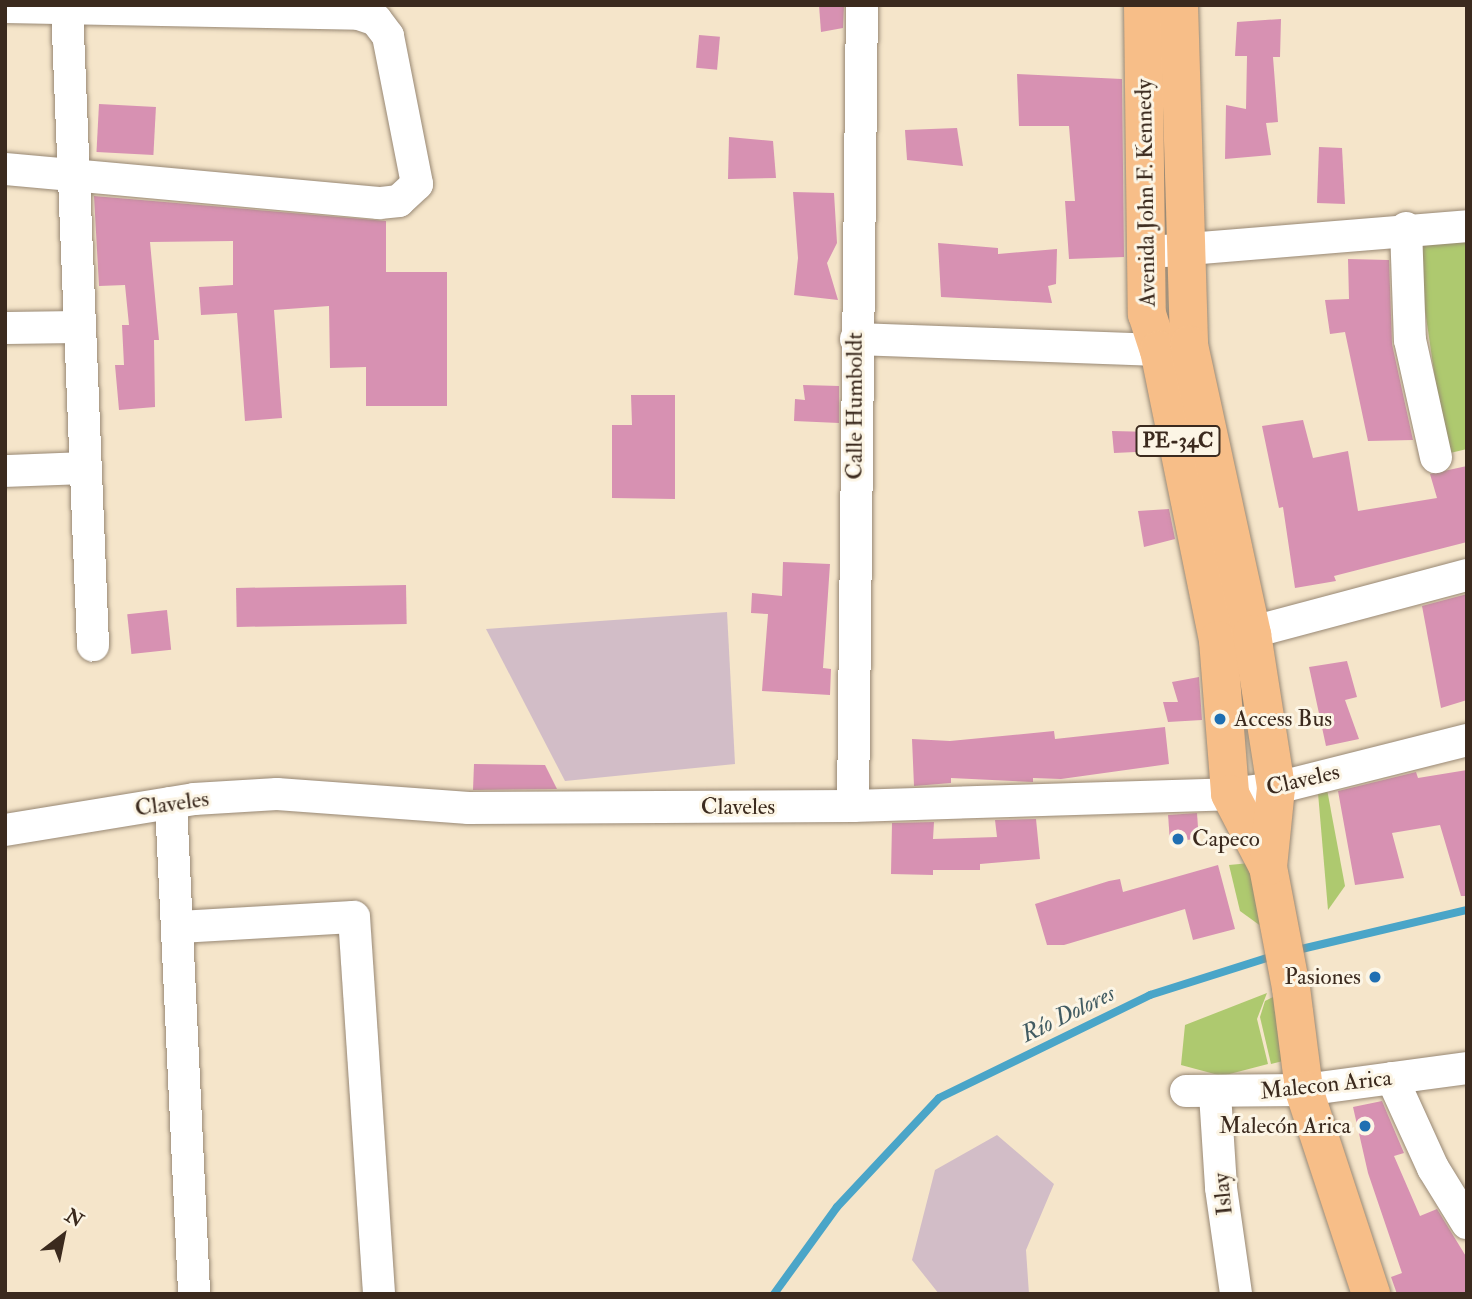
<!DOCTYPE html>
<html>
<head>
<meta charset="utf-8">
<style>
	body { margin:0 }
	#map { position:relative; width:1472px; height:1299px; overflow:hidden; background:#f5e5ca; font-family:"IM FELL Double Pica",serif }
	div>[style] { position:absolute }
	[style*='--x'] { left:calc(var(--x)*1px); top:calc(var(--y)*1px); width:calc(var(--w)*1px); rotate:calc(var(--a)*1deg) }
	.industrial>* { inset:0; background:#d2bdc7 }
	.green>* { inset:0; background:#aec96f }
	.stream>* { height:8px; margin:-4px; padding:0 4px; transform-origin:4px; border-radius:4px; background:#4aa5c8 }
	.building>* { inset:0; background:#d791b2; transform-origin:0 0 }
	.roads { filter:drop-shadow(0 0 2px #988874) drop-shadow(0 0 2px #988874) }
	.minor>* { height:32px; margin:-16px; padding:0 16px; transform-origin:16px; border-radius:16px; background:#fff }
	.major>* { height:38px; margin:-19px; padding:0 19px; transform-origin:19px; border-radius:19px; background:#f7be88 }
	.dots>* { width:19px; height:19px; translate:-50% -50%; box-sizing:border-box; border:4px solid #fcf5e5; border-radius:50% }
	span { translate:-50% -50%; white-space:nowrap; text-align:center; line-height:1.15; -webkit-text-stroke:6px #fcf5e5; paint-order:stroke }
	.shield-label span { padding:2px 5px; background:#fcf5e5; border:2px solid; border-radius:5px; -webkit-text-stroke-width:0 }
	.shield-label { font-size:21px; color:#3b2a1e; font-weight:700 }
	.street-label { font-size:23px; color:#3b2a1e }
	.poi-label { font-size:23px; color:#3b2a1e }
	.left { translate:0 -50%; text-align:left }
	.right { translate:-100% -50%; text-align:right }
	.water-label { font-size:24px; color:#415b62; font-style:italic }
	.frame { position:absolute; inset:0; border:7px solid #3b2a1e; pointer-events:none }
	.north { position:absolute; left:28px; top:1201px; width:70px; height:70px; -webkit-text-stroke:5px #fcf5e5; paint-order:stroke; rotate:32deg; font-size:19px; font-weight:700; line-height:28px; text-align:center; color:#3b2a1e }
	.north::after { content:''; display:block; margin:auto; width:24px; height:32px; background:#3b2a1e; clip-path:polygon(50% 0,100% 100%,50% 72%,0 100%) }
</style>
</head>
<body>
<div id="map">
	<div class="industrial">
		<div style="clip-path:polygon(727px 612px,735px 764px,565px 781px,486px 629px)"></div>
		<div style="clip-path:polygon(997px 1135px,1054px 1184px,1026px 1250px,1029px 1294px,939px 1294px,912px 1260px,935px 1170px)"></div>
	</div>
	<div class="green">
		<div style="clip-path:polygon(1467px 242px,1467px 449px,1446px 454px,1416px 248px,1424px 244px)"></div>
		<div style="clip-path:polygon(1326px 784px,1345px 886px,1328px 910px,1318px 793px)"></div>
		<div style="clip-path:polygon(1250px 863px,1269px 932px,1240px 911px,1229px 865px)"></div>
		<div style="clip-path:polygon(1267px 993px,1257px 1019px,1268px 1064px,1222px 1076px,1181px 1065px,1185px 1025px)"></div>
		<div style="clip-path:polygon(1275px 996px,1283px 1061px,1271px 1064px,1260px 1017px,1265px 1001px)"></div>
	</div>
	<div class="stream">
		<div style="--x:1293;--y:951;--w:179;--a:-13.3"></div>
		<div style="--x:774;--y:1294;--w:107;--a:-54.1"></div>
		<div style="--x:837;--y:1207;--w:149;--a:-46.9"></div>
		<div style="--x:939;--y:1098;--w:235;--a:-26"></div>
		<div style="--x:1150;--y:995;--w:129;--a:-17.6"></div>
	</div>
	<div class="building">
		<div style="clip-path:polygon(819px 5px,844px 5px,843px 28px,821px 32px)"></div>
		<div style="clip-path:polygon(1281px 19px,1280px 57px,1273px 57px,1278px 122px,1266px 123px,1271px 155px,1225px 159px,1226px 105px,1246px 109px,1247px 56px,1235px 56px,1237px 22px)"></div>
		<div style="left:699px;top:35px;width:21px;height:33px;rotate:5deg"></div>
		<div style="clip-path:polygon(1017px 74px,1122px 79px,1124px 257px,1069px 259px,1065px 201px,1075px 201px,1069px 126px,1019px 126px)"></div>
		<div style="left:99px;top:104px;width:57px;height:48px;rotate:3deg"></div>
		<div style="clip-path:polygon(957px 128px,963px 166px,907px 160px,905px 130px)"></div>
		<div style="clip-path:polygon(729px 137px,773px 141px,776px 178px,728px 179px)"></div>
		<div style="clip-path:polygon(1319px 147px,1342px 148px,1345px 204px,1317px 203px)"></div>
		<div style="clip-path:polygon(793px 192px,834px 193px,837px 243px,827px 263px,838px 300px,794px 295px,798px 258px)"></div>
		<div style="clip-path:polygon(94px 196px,386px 221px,386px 272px,447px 272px,447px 406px,366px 406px,366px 367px,330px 368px,329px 306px,274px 310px,282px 418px,245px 421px,237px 313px,201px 315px,199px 287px,233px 285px,233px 241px,150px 242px,159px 340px,154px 340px,155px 407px,119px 410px,115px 365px,124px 365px,122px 325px,129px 325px,125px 285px,99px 286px)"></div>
		<div style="clip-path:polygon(938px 243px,998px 248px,998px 254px,1057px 249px,1056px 284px,1048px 286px,1052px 303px,941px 297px)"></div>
		<div style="clip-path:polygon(1348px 259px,1389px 260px,1392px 344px,1413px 440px,1368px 441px,1345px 332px,1330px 334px,1325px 300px,1349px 299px)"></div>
		<div style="clip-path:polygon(803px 385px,839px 386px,839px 423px,794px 421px,795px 399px,805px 400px)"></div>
		<div style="clip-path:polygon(631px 395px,675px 395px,675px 499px,612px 498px,612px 425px,632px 425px)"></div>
		<div style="clip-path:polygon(1303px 420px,1313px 458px,1348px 451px,1358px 511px,1437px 498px,1430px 474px,1467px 466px,1467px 542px,1334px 576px,1336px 581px,1295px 588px,1283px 507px,1279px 508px,1262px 426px)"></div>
		<div style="clip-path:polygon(1112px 431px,1153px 432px,1157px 451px,1114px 453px)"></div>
		<div style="clip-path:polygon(1169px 509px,1175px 539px,1144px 547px,1138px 511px)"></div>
		<div style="clip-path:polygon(783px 562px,830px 564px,823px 668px,831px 669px,830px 695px,762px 691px,768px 614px,751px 613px,752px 593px,782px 596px)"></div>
		<div style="left:406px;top:585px;width:39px;height:170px;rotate:89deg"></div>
		<div style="clip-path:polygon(1467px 594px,1467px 700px,1441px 708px,1422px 606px)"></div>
		<div style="left:167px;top:610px;width:40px;height:40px;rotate:84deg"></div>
		<div style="clip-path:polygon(1347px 661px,1357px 697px,1345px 700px,1359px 739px,1326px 746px,1309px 667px)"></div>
		<div style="clip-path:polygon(1199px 677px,1202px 720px,1168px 722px,1163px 702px,1178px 702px,1172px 682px)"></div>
		<div style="clip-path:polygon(1165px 727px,1169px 764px,1061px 779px,1033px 778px,1033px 782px,951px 778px,951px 783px,914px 786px,912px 739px,950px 741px,1054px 731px,1055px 739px)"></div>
		<div style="clip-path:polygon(474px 764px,545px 765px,557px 789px,473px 790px)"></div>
		<div style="clip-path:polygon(1467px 770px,1467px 896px,1461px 896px,1440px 825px,1392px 833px,1404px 878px,1355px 885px,1338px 791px,1416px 772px,1418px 778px)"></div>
		<div style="left:1197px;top:813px;width:26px;height:29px;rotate:86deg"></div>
		<div style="clip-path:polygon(1036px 819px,1040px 859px,980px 864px,980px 870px,933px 870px,933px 875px,891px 874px,892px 823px,934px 822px,933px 839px,997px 837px,995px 820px)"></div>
		<div style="clip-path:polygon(1218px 865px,1235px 929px,1193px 940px,1185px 909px,1064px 945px,1047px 945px,1035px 904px,1109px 881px,1120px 879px,1123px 892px)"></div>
		<div style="clip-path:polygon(1382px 1101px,1404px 1153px,1394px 1156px,1420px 1216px,1437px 1209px,1467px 1258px,1467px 1294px,1397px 1294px,1391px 1277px,1402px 1273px,1368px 1173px,1353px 1107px)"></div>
	</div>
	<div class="roads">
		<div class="minor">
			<div style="--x:5;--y:7;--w:354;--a:1.1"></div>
			<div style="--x:359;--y:14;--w:18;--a:19"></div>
			<div style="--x:376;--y:20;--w:20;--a:53"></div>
			<div style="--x:388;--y:36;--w:151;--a:78.9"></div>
			<div style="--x:417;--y:184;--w:25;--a:137"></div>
			<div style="--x:399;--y:201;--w:20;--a:174"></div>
			<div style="--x:379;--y:203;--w:376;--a:-174.8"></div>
			<div style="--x:67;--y:8;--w:638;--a:87.66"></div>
			<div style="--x:1406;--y:228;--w:112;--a:88"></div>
			<div style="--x:1410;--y:340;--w:120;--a:77.5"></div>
			<div style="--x:1165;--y:251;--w:303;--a:-4.7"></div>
			<div style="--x:5;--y:328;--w:75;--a:-0.8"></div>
			<div style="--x:856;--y:339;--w:303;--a:2.1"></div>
			<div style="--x:1159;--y:350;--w:20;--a:-9"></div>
			<div style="--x:5;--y:471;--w:78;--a:-2.2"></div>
			<div style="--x:1230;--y:638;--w:245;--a:-14.9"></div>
			<div style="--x:171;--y:803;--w:492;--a:87.3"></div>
			<div style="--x:853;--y:806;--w:801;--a:-89.36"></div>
			<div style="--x:5;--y:830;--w:192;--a:-9.3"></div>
			<div style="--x:194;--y:799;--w:83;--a:-3.4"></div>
			<div style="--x:277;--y:794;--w:192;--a:4.2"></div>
			<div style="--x:468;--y:808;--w:385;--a:-0.3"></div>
			<div style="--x:853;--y:806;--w:377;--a:-1.8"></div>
			<div style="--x:1230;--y:794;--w:46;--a:-7.4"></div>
			<div style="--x:1276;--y:788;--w:197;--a:-14.1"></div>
			<div style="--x:178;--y:927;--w:176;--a:-3.3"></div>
			<div style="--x:354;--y:917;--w:378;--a:86.2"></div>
			<div style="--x:1392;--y:1078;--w:99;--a:65.5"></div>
			<div style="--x:1433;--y:1168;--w:65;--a:58.3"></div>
			<div style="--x:1186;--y:1091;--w:118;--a:-0.5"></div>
			<div style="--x:1304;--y:1090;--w:164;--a:-7.7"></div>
			<div style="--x:1215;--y:1094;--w:94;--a:86.3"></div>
			<div style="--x:1221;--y:1188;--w:107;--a:81.9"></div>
		</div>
		<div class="major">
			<div style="--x:1143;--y:5;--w:309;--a:89.3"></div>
			<div style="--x:1147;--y:314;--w:38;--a:72"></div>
			<div style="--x:1159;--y:350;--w:296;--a:78.5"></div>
			<div style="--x:1218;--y:640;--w:154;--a:85.5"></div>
			<div style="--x:1230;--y:794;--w:82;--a:62.5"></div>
			<div style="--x:1268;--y:867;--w:123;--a:79.2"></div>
			<div style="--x:1291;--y:988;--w:103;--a:82.7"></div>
			<div style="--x:1304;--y:1090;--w:215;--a:71.8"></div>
			<div style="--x:1179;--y:5;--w:340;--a:88.3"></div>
			<div style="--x:1189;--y:345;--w:296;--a:77.7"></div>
			<div style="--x:1252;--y:634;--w:156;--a:81.1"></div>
			<div style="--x:1276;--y:788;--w:79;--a:95.8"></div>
		</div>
	</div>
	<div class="dots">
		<div style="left:1220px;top:719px;background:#1f6fb2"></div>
		<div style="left:1178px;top:839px;background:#1f6fb2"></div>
		<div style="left:1375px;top:977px;background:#1f6fb2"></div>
		<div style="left:1365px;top:1126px;background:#1f6fb2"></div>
	</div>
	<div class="shield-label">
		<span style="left:1178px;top:441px">PE-34C</span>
	</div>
	<div class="street-label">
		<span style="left:1146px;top:193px;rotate:-91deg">Avenida John F. Kennedy</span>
		<span style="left:855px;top:406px;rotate:-90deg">Calle Humboldt</span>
		<span style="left:1303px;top:780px;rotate:-13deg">Claveles</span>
		<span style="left:172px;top:804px;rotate:-8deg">Claveles</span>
		<span style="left:738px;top:807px">Claveles</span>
		<span style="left:1326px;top:1085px;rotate:-6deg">Malecon Arica</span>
		<span style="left:1223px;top:1194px;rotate:-96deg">Islay</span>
	</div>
	<div class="poi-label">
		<span class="left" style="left:1234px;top:719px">Access Bus</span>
		<span class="left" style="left:1192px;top:839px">Capeco</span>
		<span class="right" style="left:1361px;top:977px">Pasiones</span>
		<span class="right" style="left:1351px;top:1126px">Malecón Arica</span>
	</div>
	<div class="water-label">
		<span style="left:1068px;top:1014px;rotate:-26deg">Río Dolores</span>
	</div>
	<div class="frame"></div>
	<div class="north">N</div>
</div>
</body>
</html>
